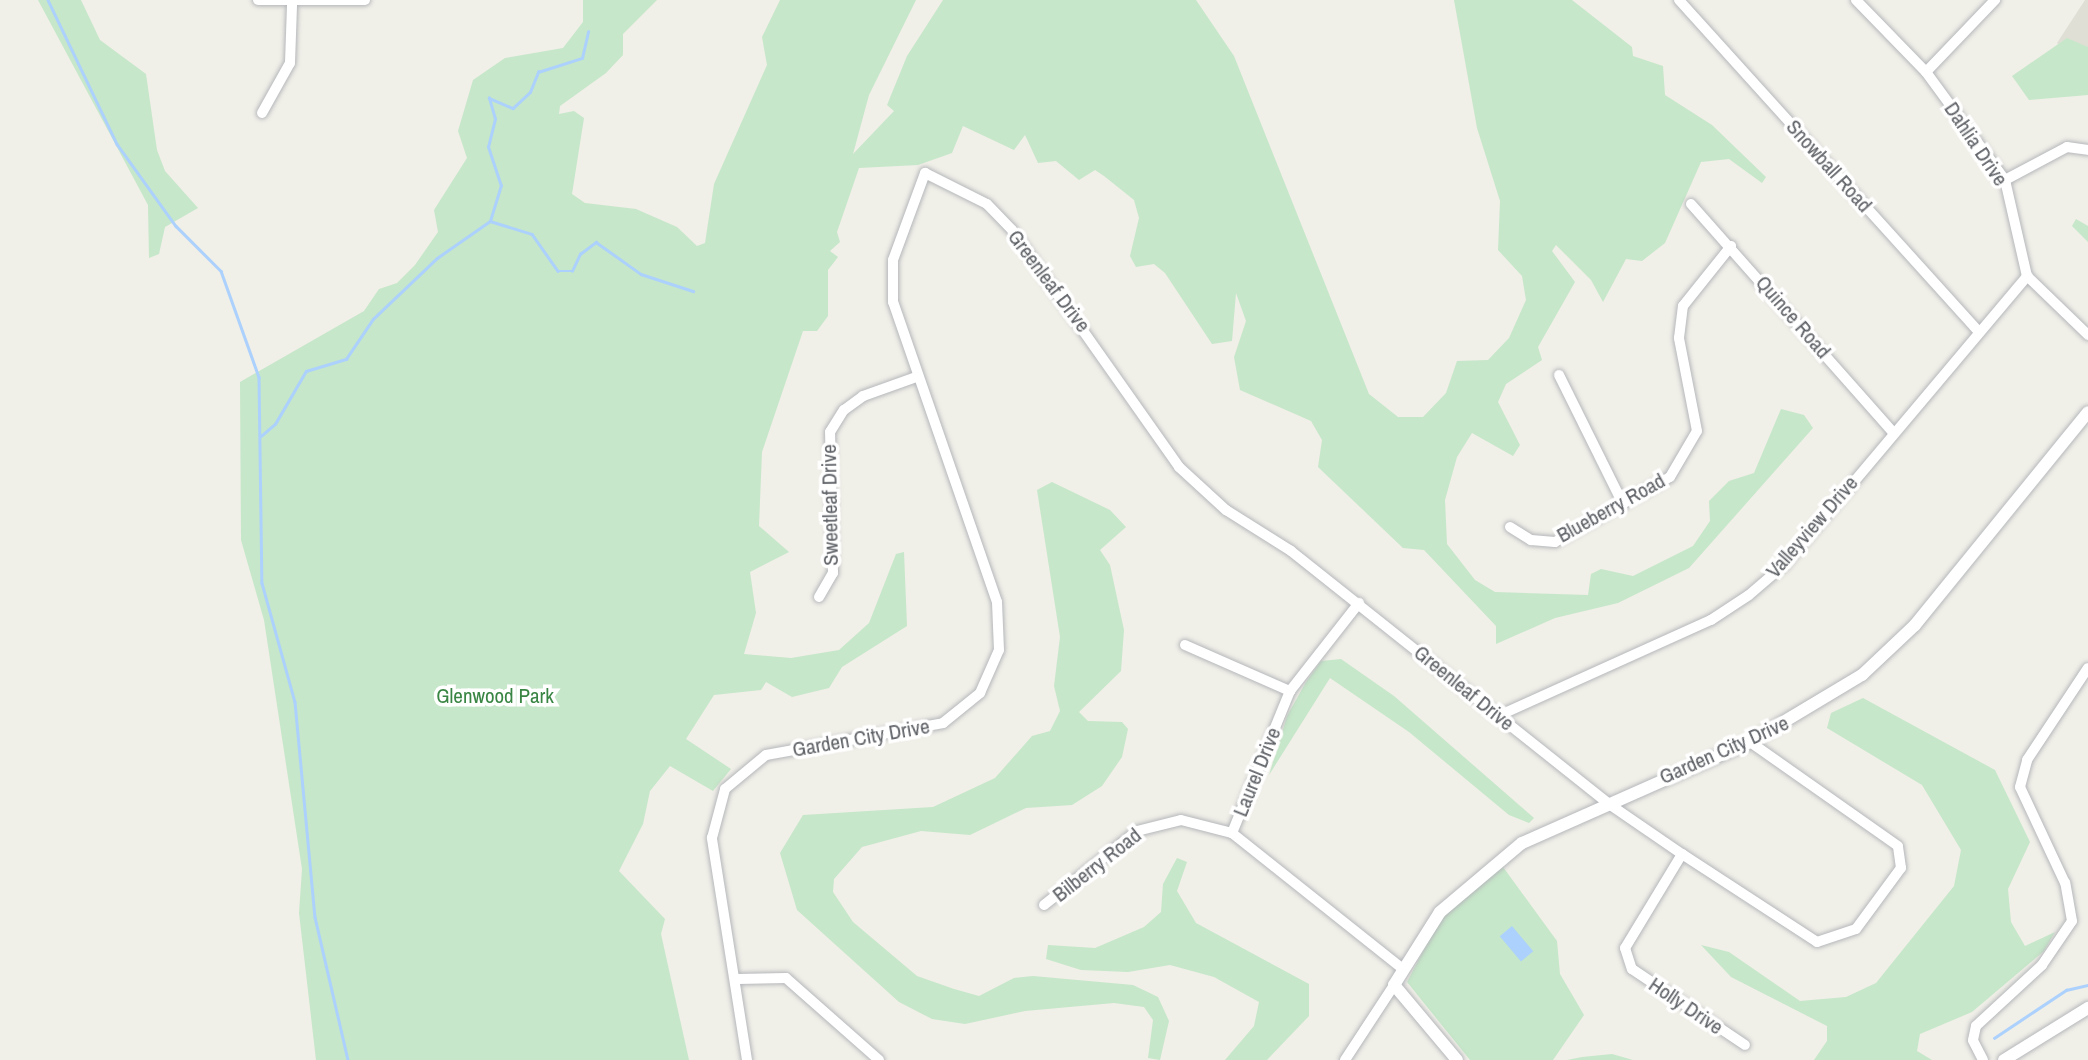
<!DOCTYPE html>
<html>
<head>
<meta charset="utf-8">
<style>
	body { margin:0 }
	#map { position:relative; width:2088px; height:1060px; overflow:hidden; background:#f0efe8; font-family:"Archivo Narrow",sans-serif }
	div>[style] { position:absolute }
	[style*='--x'] { left:calc(var(--x)*1px); top:calc(var(--y)*1px); width:calc(var(--w)*1px); rotate:calc(var(--a)*1deg) }
	.education>* { inset:0; background:#e0dfd6 }
	.green>* { inset:0; background:#c6e7c9 }
	.water>* { inset:0; background:#acd1fc; transform-origin:0 0 }
	.stream>* { height:2.5px; margin:-1.25px; padding:0 1.25px; transform-origin:1.25px; border-radius:1.25px; background:#acd1fc }
	.roads { filter:drop-shadow(0 0 2px #b5b7bb) drop-shadow(0 0 2px #b5b7bb) }
	.street>* { height:10px; margin:-5px; padding:0 5px; transform-origin:5px; border-radius:5px; background:#fff }
	.secondary>* { height:12px; margin:-6px; padding:0 6px; transform-origin:6px; border-radius:6px; background:#fff }
	span { translate:-50% -50%; white-space:nowrap; text-align:center; line-height:1.15; -webkit-text-stroke:7px #fff; paint-order:stroke }
	.street-label { font-size:21px; color:#5f6267 }
	.park-label { font-size:21px; color:#398543 }
</style>
</head>
<body>
<div id="map">
	<div class="education">
		<div style="clip-path:polygon(2085px 0,2088px 0,2088px 68px,2057px 43px)"></div>
	</div>
	<div class="green">
		<div style="clip-path:polygon(38px 0,81px 0,100px 40px,146px 74px,157px 150px,165px 171px,198px 208px,165px 227px,159px 254px,149px 258px,148px 205px)"></div>
		<div style="clip-path:polygon(583px 0,657px 0,623px 34px,623px 55px,606px 73px,560px 106px,559px 114px,574px 111px,584px 118px,572px 194px,585px 203px,636px 209px,677px 227px,697px 246px,705px 243px,714px 184px,767px 65px,762px 37px,780px 0,916px 0,869px 95px,853px 154px,894px 111px,887px 105px,907px 56px,943px 0,1196px 0,1234px 56px,1369px 394px,1398px 417px,1423px 417px,1446px 393px,1457px 361px,1488px 360px,1509px 338px,1526px 300px,1522px 276px,1498px 250px,1500px 201px,1477px 128px,1454px 0,1572px 0,1632px 47px,1633px 56px,1663px 66px,1665px 95px,1712px 125px,1766px 177px,1762px 183px,1729px 159px,1701px 162px,1665px 243px,1642px 261px,1626px 259px,1603px 302px,1591px 280px,1556px 245px,1552px 251px,1575px 282px,1538px 347px,1542px 360px,1506px 384px,1498px 402px,1520px 445px,1513px 456px,1472px 433px,1457px 457px,1445px 500px,1447px 544px,1475px 580px,1495px 592px,1588px 595px,1591px 574px,1601px 569px,1633px 576px,1693px 546px,1710px 521px,1709px 501px,1729px 481px,1754px 473px,1781px 409px,1804px 415px,1813px 428px,1689px 568px,1618px 603px,1555px 618px,1496px 644px,1496px 626px,1424px 550px,1403px 548px,1318px 467px,1322px 440px,1311px 421px,1240px 390px,1234px 357px,1246px 321px,1236px 293px,1232px 341px,1212px 344px,1165px 273px,1154px 264px,1136px 267px,1130px 256px,1139px 218px,1134px 200px,1104px 176px,1095px 170px,1079px 180px,1056px 161px,1038px 163px,1025px 135px,1014px 150px,963px 126px,952px 153px,918px 165px,859px 168px,837px 232px,840px 242px,830px 251px,838px 257px,828px 270px,828px 316px,817px 331px,803px 331px,762px 452px,759px 526px,789px 552px,750px 572px,756px 613px,744px 654px,791px 658px,839px 650px,869px 623px,896px 554px,904px 552px,907px 626px,842px 667px,829px 688px,792px 697px,766px 682px,761px 690px,714px 695px,686px 739px,731px 769px,713px 791px,670px 766px,650px 791px,643px 824px,619px 871px,665px 919px,661px 934px,689px 1060px,316px 1060px,299px 913px,302px 869px,264px 620px,241px 540px,240px 382px,364px 311px,379px 289px,397px 283px,415px 265px,438px 232px,434px 210px,467px 158px,458px 131px,473px 80px,505px 58px,563px 48px,583px 22px)"></div>
		<div style="clip-path:polygon(2067px 38px,2088px 47px,2088px 95px,2029px 100px,2012px 76px)"></div>
		<div style="clip-path:polygon(2076px 219px,2088px 226px,2088px 242px,2072px 226px)"></div>
		<div style="clip-path:polygon(1052px 482px,1110px 510px,1126px 527px,1100px 550px,1110px 565px,1124px 630px,1121px 671px,1079px 712px,1088px 721px,1122px 722px,1128px 729px,1122px 757px,1102px 786px,1072px 805px,1026px 808px,970px 835px,921px 831px,862px 847px,834px 879px,833px 892px,853px 922px,917px 976px,954px 989px,979px 996px,1014px 978px,1033px 976px,1133px 985px,1158px 997px,1169px 1021px,1160px 1060px,1148px 1058px,1153px 1020px,1144px 1007px,1114px 1003px,1025px 1011px,965px 1024px,932px 1019px,899px 1002px,797px 910px,780px 853px,803px 815px,933px 807px,995px 778px,1032px 736px,1050px 731px,1060px 711px,1054px 686px,1060px 637px,1037px 490px)"></div>
		<div style="clip-path:polygon(1341px 659px,1394px 696px,1534px 818px,1529px 823px,1509px 815px,1409px 732px,1330px 678px,1269px 775px,1287px 716px,1306px 682px,1321px 661px)"></div>
		<div style="clip-path:polygon(1863px 698px,1995px 770px,2030px 842px,2008px 889px,2011px 922px,2025px 946px,2055px 932px,2044px 951px,1972px 1012px,1920px 1034px,1917px 1051px,1932px 1060px,1814px 1060px,1827px 1041px,1827px 1026px,1731px 977px,1701px 945px,1729px 952px,1800px 1001px,1846px 997px,1876px 983px,1954px 886px,1961px 850px,1922px 785px,1827px 728px,1831px 713px)"></div>
		<div style="clip-path:polygon(1177px 858px,1187px 862px,1177px 891px,1196px 923px,1309px 984px,1309px 1016px,1267px 1060px,1225px 1060px,1254px 1026px,1259px 1002px,1214px 977px,1170px 965px,1128px 972px,1081px 970px,1046px 959px,1048px 945px,1095px 948px,1144px 927px,1161px 912px,1163px 884px)"></div>
		<div style="clip-path:polygon(1503px 867px,1557px 941px,1560px 974px,1584px 1015px,1553px 1060px,1470px 1060px,1407px 982px,1441px 917px)"></div>
		<div style="clip-path:polygon(1612px 1054px,1633px 1060px,1567px 1060px,1582px 1057px)"></div>
	</div>
	<div class="water">
		<div style="left:1512px;top:926px;width:33px;height:16px;rotate:50deg"></div>
	</div>
	<div class="stream">
		<div style="--x:48;--y:0;--w:160;--a:64.4"></div>
		<div style="--x:117;--y:144;--w:101;--a:54.3"></div>
		<div style="--x:176;--y:226;--w:64;--a:45"></div>
		<div style="--x:221;--y:271;--w:113;--a:70.3"></div>
		<div style="--x:259;--y:377;--w:206;--a:89.2"></div>
		<div style="--x:262;--y:583;--w:123;--a:74.5"></div>
		<div style="--x:295;--y:702;--w:216;--a:84.7"></div>
		<div style="--x:315;--y:917;--w:147;--a:77"></div>
		<div style="--x:490;--y:221;--w:44;--a:17.2"></div>
		<div style="--x:532;--y:234;--w:45;--a:54.9"></div>
		<div style="--x:558;--y:271;--w:14;--a:0"></div>
		<div style="--x:572;--y:271;--w:19;--a:-65"></div>
		<div style="--x:580;--y:254;--w:20;--a:-37"></div>
		<div style="--x:596;--y:242;--w:55;--a:35.4"></div>
		<div style="--x:641;--y:274;--w:55;--a:18.1"></div>
		<div style="--x:261;--y:436;--w:18;--a:-41"></div>
		<div style="--x:275;--y:424;--w:61;--a:-59.7"></div>
		<div style="--x:306;--y:371;--w:42;--a:-16.7"></div>
		<div style="--x:346;--y:359;--w:48;--a:-56"></div>
		<div style="--x:373;--y:319;--w:88;--a:-43.6"></div>
		<div style="--x:437;--y:258;--w:65;--a:-34.9"></div>
		<div style="--x:490;--y:221;--w:37;--a:-73"></div>
		<div style="--x:501;--y:186;--w:41;--a:-108.4"></div>
		<div style="--x:488;--y:147;--w:29;--a:-76"></div>
		<div style="--x:495;--y:119;--w:22;--a:-106"></div>
		<div style="--x:489;--y:98;--w:26;--a:23"></div>
		<div style="--x:513;--y:108;--w:23;--a:-43"></div>
		<div style="--x:530;--y:92;--w:22;--a:-68"></div>
		<div style="--x:538;--y:72;--w:46;--a:-17.7"></div>
		<div style="--x:582;--y:58;--w:27;--a:-77"></div>
		<div style="--x:1994;--y:1038;--w:87;--a:-33.7"></div>
		<div style="--x:2066;--y:990;--w:23;--a:-13"></div>
	</div>
	<div class="roads">
		<div class="street">
			<div style="--x:258;--y:0;--w:107;--a:0"></div>
			<div style="--x:1679;--y:0;--w:446;--a:47.9"></div>
			<div style="--x:1856;--y:0;--w:100;--a:45.8"></div>
			<div style="--x:1926;--y:72;--w:134;--a:53.8"></div>
			<div style="--x:2005;--y:180;--w:98;--a:77.1"></div>
			<div style="--x:2027;--y:276;--w:85;--a:44"></div>
			<div style="--x:1926;--y:72;--w:100;--a:-46.2"></div>
			<div style="--x:262;--y:113;--w:57;--a:-60.8"></div>
			<div style="--x:290;--y:63;--w:58;--a:-88"></div>
			<div style="--x:2005;--y:180;--w:70;--a:-28"></div>
			<div style="--x:2067;--y:147;--w:21;--a:8"></div>
			<div style="--x:1691;--y:204;--w:305;--a:48.5"></div>
			<div style="--x:1559;--y:375;--w:144;--a:63.6"></div>
			<div style="--x:1510;--y:527;--w:25;--a:32"></div>
			<div style="--x:1531;--y:540;--w:24;--a:5"></div>
			<div style="--x:1555;--y:542;--w:132;--a:-29.5"></div>
			<div style="--x:1670;--y:477;--w:53;--a:-59.6"></div>
			<div style="--x:1697;--y:431;--w:95;--a:-101"></div>
			<div style="--x:1679;--y:338;--w:32;--a:-83"></div>
			<div style="--x:1683;--y:306;--w:77;--a:-51.3"></div>
			<div style="--x:819;--y:597;--w:28;--a:-60"></div>
			<div style="--x:833;--y:573;--w:141;--a:-91.2"></div>
			<div style="--x:830;--y:432;--w:26;--a:-58"></div>
			<div style="--x:844;--y:410;--w:24;--a:-36"></div>
			<div style="--x:863;--y:396;--w:56;--a:-19.7"></div>
			<div style="--x:1185;--y:645;--w:115;--a:23.7"></div>
			<div style="--x:1498;--y:716;--w:234;--a:-24.3"></div>
			<div style="--x:1711;--y:620;--w:45;--a:-33.3"></div>
			<div style="--x:1749;--y:595;--w:46;--a:-40.6"></div>
			<div style="--x:1784;--y:565;--w:378;--a:-49.9"></div>
			<div style="--x:1232;--y:833;--w:153;--a:-67.8"></div>
			<div style="--x:1290;--y:691;--w:112;--a:-51.9"></div>
			<div style="--x:1682;--y:854;--w:110;--a:121.2"></div>
			<div style="--x:1625;--y:948;--w:22;--a:72"></div>
			<div style="--x:1632;--y:969;--w:136;--a:33.9"></div>
			<div style="--x:1044;--y:905;--w:119;--a:-38.5"></div>
			<div style="--x:1137;--y:831;--w:45;--a:-14"></div>
			<div style="--x:1181;--y:820;--w:53;--a:14.3"></div>
			<div style="--x:1232;--y:833;--w:218;--a:38.5"></div>
			<div style="--x:738;--y:979;--w:48;--a:-1.2"></div>
			<div style="--x:786;--y:978;--w:124;--a:41.4"></div>
			<div style="--x:747;--y:1060;--w:225;--a:-99"></div>
			<div style="--x:712;--y:838;--w:51;--a:-75.1"></div>
			<div style="--x:725;--y:789;--w:53;--a:-39.7"></div>
			<div style="--x:766;--y:755;--w:180;--a:-10.2"></div>
			<div style="--x:943;--y:723;--w:48;--a:-39"></div>
			<div style="--x:980;--y:693;--w:47;--a:-66.2"></div>
			<div style="--x:999;--y:650;--w:48;--a:-92.4"></div>
			<div style="--x:997;--y:602;--w:318;--a:-109.1"></div>
			<div style="--x:893;--y:302;--w:42;--a:-90"></div>
			<div style="--x:893;--y:260;--w:93;--a:-69.8"></div>
			<div style="--x:925;--y:173;--w:69;--a:26.6"></div>
			<div style="--x:987;--y:204;--w:36;--a:46"></div>
			<div style="--x:1012;--y:230;--w:290;--a:54.8"></div>
			<div style="--x:1179;--y:467;--w:64;--a:42.5"></div>
			<div style="--x:1226;--y:510;--w:77;--a:32.2"></div>
			<div style="--x:1291;--y:551;--w:403;--a:38.5"></div>
			<div style="--x:1606;--y:802;--w:92;--a:34.4"></div>
			<div style="--x:1682;--y:854;--w:161;--a:33.1"></div>
			<div style="--x:1817;--y:942;--w:41;--a:-18.4"></div>
			<div style="--x:1856;--y:929;--w:76;--a:-53.6"></div>
			<div style="--x:1901;--y:868;--w:22;--a:-98"></div>
			<div style="--x:1898;--y:846;--w:181;--a:-144.9"></div>
			<div style="--x:1345;--y:1060;--w:90;--a:-56.8"></div>
			<div style="--x:1983;--y:1060;--w:22;--a:-117"></div>
			<div style="--x:1973;--y:1040;--w:14;--a:-78"></div>
			<div style="--x:1976;--y:1026;--w:90;--a:-42.7"></div>
			<div style="--x:2042;--y:965;--w:53;--a:-55.7"></div>
			<div style="--x:2072;--y:921;--w:39;--a:-100"></div>
			<div style="--x:2065;--y:883;--w:106;--a:-115.1"></div>
			<div style="--x:2020;--y:787;--w:28;--a:-75"></div>
			<div style="--x:2027;--y:760;--w:110;--a:-56.5"></div>
		</div>
		<div class="secondary">
			<div style="--x:1457;--y:1060;--w:98;--a:-130"></div>
			<div style="--x:1394;--y:985;--w:86;--a:-57.8"></div>
			<div style="--x:1440;--y:912;--w:107;--a:-40.1"></div>
			<div style="--x:1522;--y:843;--w:249;--a:-23.9"></div>
			<div style="--x:1750;--y:742;--w:131;--a:-30.9"></div>
			<div style="--x:1862;--y:675;--w:73;--a:-43.3"></div>
			<div style="--x:1915;--y:625;--w:274;--a:-50.9"></div>
			<div style="--x:2004;--y:1060;--w:99;--a:-31.8"></div>
		</div>
	</div>
	<div class="street-label">
		<span style="left:1976px;top:144px;rotate:56deg">Dahlia Drive</span>
		<span style="left:1829px;top:166px;rotate:48deg">Snowball Road</span>
		<span style="left:1049px;top:281px;rotate:53deg">Greenleaf Drive</span>
		<span style="left:1793px;top:317px;rotate:49deg">Quince Road</span>
		<span style="left:830px;top:505px;rotate:-91deg">Sweetleaf Drive</span>
		<span style="left:1611px;top:508px;rotate:-29deg">Blueberry Road</span>
		<span style="left:1812px;top:527px;rotate:-49deg">Valleyview Drive</span>
		<span style="left:1464px;top:688px;rotate:39deg">Greenleaf Drive</span>
		<span style="left:861px;top:738px;rotate:-10deg">Garden City Drive</span>
		<span style="left:1724px;top:750px;rotate:-24deg">Garden City Drive</span>
		<span style="left:1257px;top:772px;rotate:-68deg">Laurel Drive</span>
		<span style="left:1097px;top:865px;rotate:-38deg">Bilberry Road</span>
		<span style="left:1686px;top:1006px;rotate:34deg">Holly Drive</span>
	</div>
	<div class="park-label">
		<span style="left:495px;top:696px">Glenwood Park</span>
	</div>
</div>
</body>
</html>
